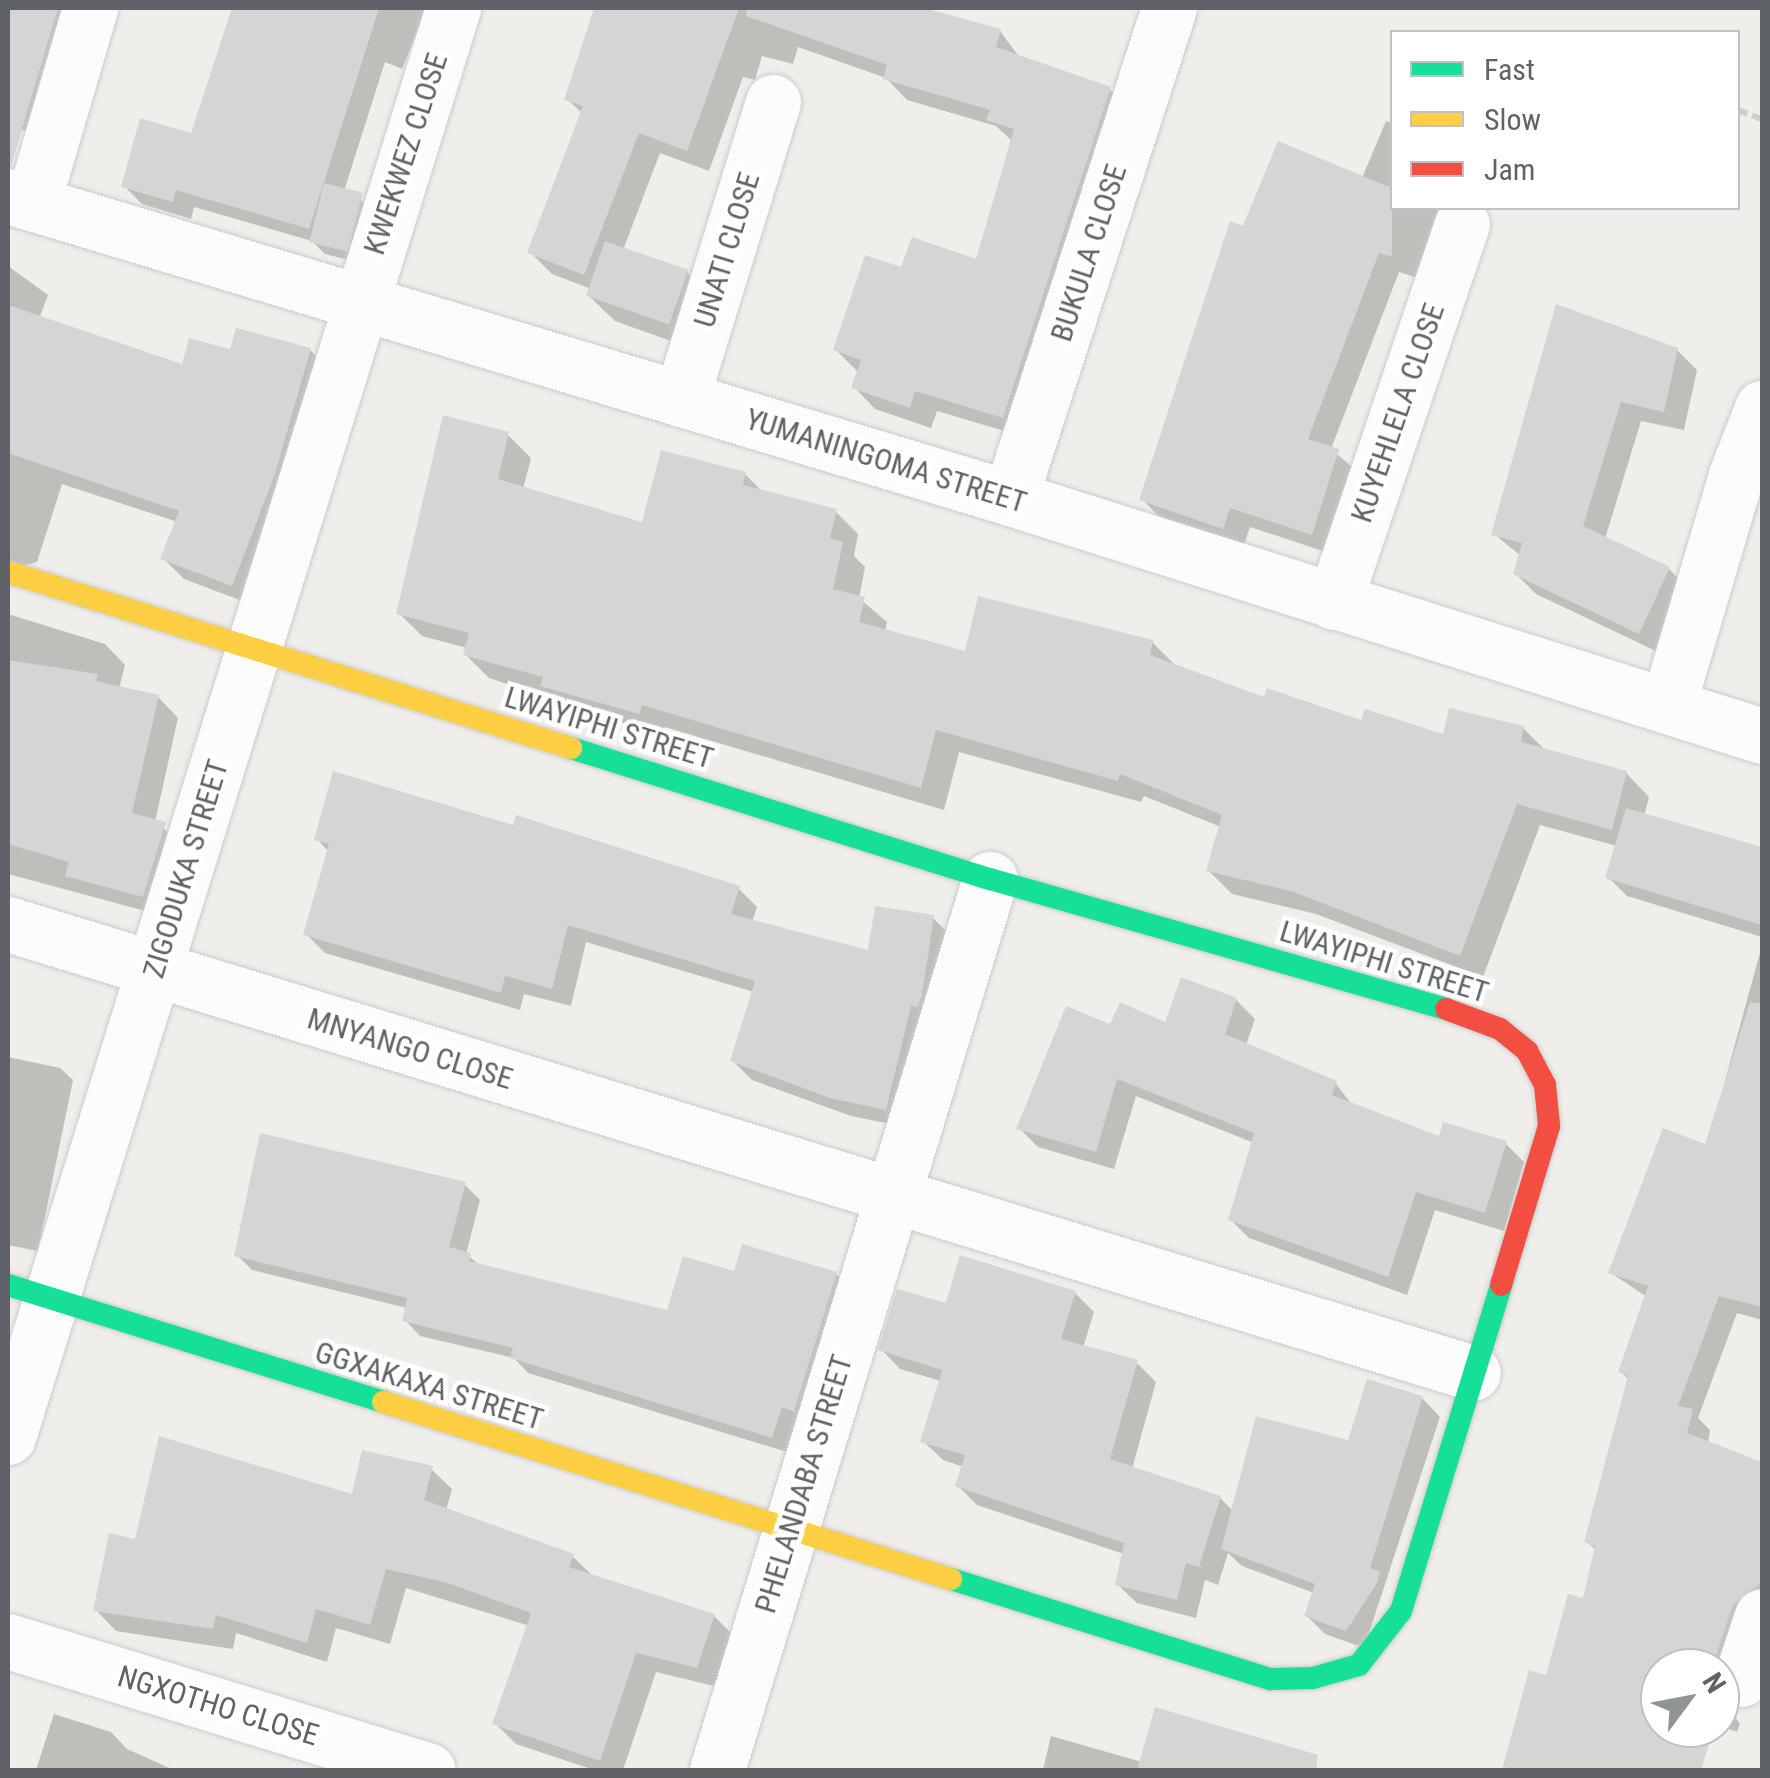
<!DOCTYPE html>
<html>
<head>
<meta charset="utf-8">
<style>
	body { margin:0 }
	#map { position:relative; width:1770px; height:1778px; overflow:hidden; background:#efeeea; font-family:"Roboto Condensed",sans-serif }
	div>[style] { position:absolute }
	[style*='--x'] { left:calc(var(--x)*1px); top:calc(var(--y)*1px); width:calc(var(--w)*1px); rotate:calc(var(--a)*1deg) }
	.shadow>* { inset:0; background:#0003 }
	.building>* { inset:0; background:#d6d5d3; transform-origin:0 0 }
	.path>* { height:6px; margin-top:-3px; transform-origin:0; background:repeating-linear-gradient(90deg,#cacfcc 0 10px,transparent 0 15px) }
	.roads { filter:drop-shadow(0 0 2px #cbcccc) drop-shadow(0 0 2px #cbcccc) }
	.street>* { height:55px; margin:-27.5px; padding:0 27.5px; transform-origin:27.5px; border-radius:27.5px; background:#fdfcfc }
	.fast>* { height:22px; margin:-11px; padding:0 11px; transform-origin:11px; border-radius:11px; background:#16e098 }
	.slow>* { height:22px; margin:-11px; padding:0 11px; transform-origin:11px; border-radius:11px; background:#ffcf43 }
	.jam>* { height:22px; margin:-11px; padding:0 11px; transform-origin:11px; border-radius:11px; background:#f24e42 }
	span { translate:-50% -50%; white-space:nowrap; text-align:center; line-height:1.15; -webkit-text-stroke:9px #fff; paint-order:stroke }
	.street-label { font-size:30px; color:#5f6368 }
	.frame { position:absolute; inset:0; border:10px solid #5f6368; pointer-events:none }
	.legend { position:absolute; left:1390px; top:30px; width:350px; height:180px; box-sizing:border-box; background:#fff; border:2px solid #bfc1c3; margin:0; padding:12px 18px; list-style:none; font-size:30px; color:#5f6368 }
	.legend li { display:flex; align-items:center; gap:20px; height:50px }
	.legend b { width:50px; border:2px solid #bfc1c3 }
	.north { position:absolute; left:1640px; top:1648px; width:100px; height:100px; box-sizing:border-box; background:#fff; border:2px solid #bfc1c3; border-radius:50%; rotate:58deg; font-size:28px; font-weight:700; line-height:40px; text-align:center; color:#5f6368 }
	.north::after { content:''; display:block; margin:auto; width:35px; height:45px; background:#919496; clip-path:polygon(50% 0,100% 100%,50% 72%,0 100%) }
</style>
</head>
<body>
<div id="map">
	<div class="shadow">
		<div style="clip-path:polygon(8px 8px,92px 8px,48px 140px,8px 124px)"></div>
		<div style="clip-path:polygon(235px 8px,427px 8px,402px 69px,385px 62px,344px 191px,374px 208px,357px 262px,325px 254px,312px 241px,194px 207px,191px 219px,142px 204px,124px 186px,192px 136px)"></div>
		<div style="clip-path:polygon(620px 8px,915px 8px,1000px 31px,1020px 58px,1109px 89px,1131px 111px,1025px 437px,937px 411px,931px 428px,875px 409px,854px 387px,857px 371px,836px 350px,902px 270px,978px 262px,1011px 140px,996px 126px,907px 100px,886px 78px,798px 47px,793px 64px,762px 56px,755px 80px,743px 77px,709px 171px,660px 153px,623px 250px,687px 272px,712px 298px,696px 350px,615px 321px,589px 296px,591px 289px,552px 274px,530px 252px,583px 114px,567px 99px,613px 41px)"></div>
		<div style="clip-path:polygon(1386px 121px,1392px 123px,1392px 208px,1462px 208px,1431px 282px,1399px 272px,1331px 449px,1358px 472px,1332px 554px,1250px 527px,1243px 548px,1162px 520px,1142px 499px,1245px 229px,1362px 178px)"></div>
		<div style="clip-path:polygon(8px 266px,48px 295px,39px 319px,183px 368px,232px 352px,310px 350px,331px 371px,253px 605px,184px 579px,163px 558px,178px 522px,62px 484px,37px 562px,8px 570px)"></div>
		<div style="clip-path:polygon(1558px 307px,1677px 350px,1697px 370px,1684px 430px,1641px 421px,1605px 539px,1669px 569px,1689px 589px,1660px 653px,1536px 594px,1516px 574px,1521px 556px,1494px 534px)"></div>
		<div style="clip-path:polygon(508px 435px,531px 458px,523px 489px,644px 525px,745px 474px,764px 493px,835px 511px,858px 534px,854px 556px,865px 567px,859px 598px,887px 622px,885px 631px,967px 654px,1152px 642px,1175px 665px,1265px 701px,1363px 723px,1445px 738px,1523px 728px,1547px 752px,1626px 773px,1649px 797px,1644px 816px,1762px 853px,1762px 937px,1627px 896px,1608px 877px,1617px 846px,1540px 825px,1483px 977px,1316px 914px,1232px 894px,1209px 871px,1221px 827px,1144px 796px,1141px 802px,959px 752px,944px 810px,665px 727px,662px 736px,489px 678px,465px 654px,467px 648px,422px 636px,399px 613px)"></div>
		<div style="clip-path:polygon(8px 614px,105px 644px,125px 665px,119px 689px,158px 697px,178px 718px,155px 822px,185px 845px,164px 916px,8px 874px)"></div>
		<div style="clip-path:polygon(514px 828px,738px 888px,757px 907px,752px 922px,871px 953px,932px 917px,951px 936px,905px 1127px,851px 1116px,752px 1080px,733px 1061px,754px 992px,586px 942px,571px 1006px,524px 994px,520px 1010px,325px 953px,306px 934px,329px 852px,317px 839px)"></div>
		<div style="clip-path:polygon(1762px 945px,1762px 1320px,1737px 1313px,1698px 1418px,1710px 1430px,1708px 1444px,1762px 1465px,1762px 1603px,1729px 1689px,1728px 1707px,1740px 1724px,1737px 1732px,1720px 1726px,1720px 1668px,1660px 1668px,1660px 1728px,1691px 1728px,1678px 1770px,1519px 1770px,1547px 1678px,1585px 1601px,1597px 1551px,1587px 1542px,1629px 1380px,1621px 1372px,1647px 1297px,1611px 1273px,1707px 1147px)"></div>
		<div style="clip-path:polygon(1236px 1000px,1255px 1019px,1246px 1045px,1336px 1084px,1353px 1106px,1441px 1140px,1505px 1143px,1524px 1162px,1504px 1231px,1435px 1210px,1407px 1295px,1249px 1238px,1230px 1219px,1254px 1143px,1136px 1096px,1114px 1169px,1038px 1147px,1019px 1128px,1111px 1027px,1167px 1025px)"></div>
		<div style="clip-path:polygon(8px 1057px,60px 1068px,73px 1080px,38px 1251px,8px 1245px)"></div>
		<div style="clip-path:polygon(465px 1185px,480px 1200px,466px 1254px,482px 1267px,669px 1313px,736px 1274px,836px 1274px,851px 1289px,787px 1452px,528px 1373px,514px 1358px,420px 1336px,405px 1320px,407px 1308px,252px 1270px,237px 1255px)"></div>
		<div style="clip-path:polygon(1075px 1293px,1094px 1312px,1083px 1348px,1137px 1363px,1156px 1382px,1132px 1469px,1220px 1498px,1233px 1511px,1422px 1398px,1440px 1417px,1364px 1648px,1325px 1634px,1307px 1616px,1314px 1593px,1242px 1566px,1228px 1553px,1218px 1585px,1205px 1580px,1196px 1618px,1137px 1603px,1117px 1584px,1124px 1554px,977px 1505px,958px 1486px,964px 1467px,943px 1460px,923px 1441px,941px 1381px,900px 1369px,881px 1349px,948px 1306px)"></div>
		<div style="clip-path:polygon(431px 1469px,452px 1489px,446px 1510px,572px 1556px,593px 1576px,714px 1616px,734px 1636px,718px 1687px,656px 1672px,623px 1770px,594px 1770px,516px 1744px,495px 1723px,530px 1626px,406px 1588px,390px 1644px,336px 1628px,327px 1662px,236px 1633px,233px 1649px,116px 1631px,96px 1610px,137px 1542px,354px 1497px)"></div>
		<div style="clip-path:polygon(54px 1714px,111px 1732px,127px 1749px,174px 1770px,36px 1770px)"></div>
		<div style="clip-path:polygon(1051px 1736px,1142px 1762px,1242px 1759px,1278px 1770px,1043px 1770px)"></div>
	</div>
	<div class="building">
		<div style="clip-path:polygon(8px 8px,58px 8px,11px 166px,8px 166px)"></div>
		<div style="clip-path:polygon(232px 8px,379px 8px,309px 229px,176px 190px,173px 202px,121px 187px,140px 118px,191px 133px)"></div>
		<div style="clip-path:polygon(594px 8px,739px 8px,687px 151px,639px 133px,584px 275px,527px 253px,583px 106px,564px 100px)"></div>
		<div style="clip-path:polygon(747px 8px,924px 8px,1001px 29px,996px 47px,1111px 87px,1003px 418px,915px 391px,910px 408px,851px 388px,861px 360px,833px 350px,865px 255px,901px 267px,912px 237px,976px 259px,1014px 129px,986px 120px,990px 110px,883px 79px,887px 65px,746px 16px)"></div>
		<div style="clip-path:polygon(1278px 141px,1392px 188px,1392px 257px,1379px 253px,1308px 439px,1339px 449px,1312px 535px,1230px 508px,1223px 529px,1139px 500px,1230px 221px,1243px 226px)"></div>
		<div style="left:324px;top:183px;width:40px;height:61px;rotate:14deg"></div>
		<div style="left:605px;top:241px;width:88px;height:58px;rotate:19deg"></div>
		<div style="clip-path:polygon(1556px 304px,1678px 348px,1664px 412px,1621px 402px,1583px 526px,1670px 567px,1639px 634px,1513px 574px,1522px 543px,1491px 535px)"></div>
		<div style="clip-path:polygon(8px 305px,182px 364px,189px 338px,230px 349px,236px 328px,311px 348px,275px 474px,232px 586px,160px 559px,179px 511px,8px 453px)"></div>
		<div style="clip-path:polygon(443px 415px,509px 432px,498px 479px,642px 522px,661px 450px,746px 472px,743px 485px,837px 509px,830px 538px,843px 542px,833px 589px,865px 597px,859px 622px,965px 651px,978px 596px,1153px 640px,1150px 655px,1264px 697px,1267px 688px,1361px 720px,1365px 709px,1443px 734px,1449px 708px,1524px 726px,1521px 742px,1627px 771px,1612px 830px,1517px 804px,1460px 956px,1291px 891px,1206px 871px,1222px 815px,1120px 774px,1118px 781px,936px 730px,921px 788px,642px 705px,639px 714px,540px 686px,543px 677px,463px 655px,469px 633px,396px 614px)"></div>
		<div style="clip-path:polygon(8px 660px,98px 674px,96px 681px,159px 695px,132px 813px,166px 822px,143px 897px,65px 876px,69px 862px,8px 844px)"></div>
		<div style="clip-path:polygon(333px 771px,513px 825px,516px 815px,740px 886px,731px 914px,868px 950px,875px 906px,934px 915px,922px 995px,918px 1007px,911px 1006px,886px 1110px,830px 1098px,730px 1061px,755px 981px,568px 925px,552px 989px,505px 976px,501px 993px,303px 935px,329px 844px,314px 840px)"></div>
		<div style="clip-path:polygon(1626px 808px,1762px 847px,1762px 925px,1605px 878px)"></div>
		<div style="clip-path:polygon(1181px 977px,1237px 998px,1225px 1034px,1337px 1081px,1332px 1095px,1439px 1136px,1443px 1122px,1507px 1141px,1485px 1213px,1416px 1192px,1388px 1277px,1228px 1220px,1254px 1133px,1117px 1079px,1096px 1152px,1016px 1129px,1066px 1006px,1110px 1024px,1120px 1002px,1165px 1022px)"></div>
		<div style="clip-path:polygon(1750px 1002px,1762px 1004px,1762px 1307px,1719px 1296px,1678px 1406px,1693px 1409px,1687px 1433px,1762px 1462px,1762px 1573px,1759px 1585px,1733px 1605px,1712px 1668px,1660px 1668px,1660px 1728px,1714px 1728px,1701px 1770px,1502px 1770px,1529px 1670px,1546px 1675px,1568px 1594px,1583px 1598px,1595px 1546px,1584px 1542px,1628px 1376px,1618px 1372px,1648px 1286px,1608px 1273px,1663px 1128px,1705px 1144px)"></div>
		<div style="clip-path:polygon(260px 1133px,466px 1182px,449px 1247px,471px 1253px,469px 1261px,667px 1310px,683px 1256px,734px 1271px,742px 1244px,837px 1272px,794px 1412px,782px 1407px,772px 1438px,510px 1358px,513px 1348px,402px 1321px,407px 1298px,234px 1256px)"></div>
		<div style="clip-path:polygon(960px 1255px,1076px 1291px,1061px 1339px,1138px 1360px,1110px 1459px,1221px 1496px,1199px 1567px,1186px 1563px,1177px 1600px,1115px 1585px,1124px 1543px,955px 1486px,965px 1455px,920px 1442px,942px 1370px,878px 1350px,897px 1289px,946px 1303px)"></div>
		<div style="clip-path:polygon(1367px 1379px,1423px 1396px,1370px 1568px,1380px 1572px,1377px 1583px,1346px 1631px,1304px 1616px,1315px 1584px,1221px 1549px,1256px 1416px,1348px 1440px)"></div>
		<div style="clip-path:polygon(159px 1436px,352px 1494px,362px 1450px,433px 1466px,424px 1500px,574px 1554px,569px 1567px,715px 1614px,697px 1668px,636px 1653px,600px 1761px,492px 1724px,531px 1613px,448px 1583px,386px 1569px,370px 1625px,316px 1609px,307px 1643px,216px 1615px,213px 1629px,93px 1611px,109px 1533px,135px 1539px)"></div>
		<div style="clip-path:polygon(1155px 1707px,1318px 1755px,1316px 1770px,1137px 1770px)"></div>
	</div>
	<div class="path">
		<div style="--x:1738;--y:110;--w:26;--a:21"></div>
	</div>
	<div class="roads">
		<div class="street">
			<div style="--x:8;--y:196;--w:1047;--a:16.77"></div>
			<div style="--x:1010;--y:498;--w:789;--a:17.56"></div>
			<div style="--x:33;--y:202;--w:202;--a:-73.6"></div>
			<div style="--x:681;--y:399;--w:311;--a:-72.8"></div>
			<div style="--x:1010;--y:498;--w:515;--a:-72.02"></div>
			<div style="--x:1334;--y:602;--w:399;--a:-71.3"></div>
			<div style="--x:1668;--y:705;--w:240;--a:-73.5"></div>
			<div style="--x:1736;--y:475;--w:72;--a:-68.8"></div>
			<div style="--x:8;--y:924;--w:1532;--a:17.04"></div>
			<div style="--x:8;--y:1437;--w:1497;--a:-72.7"></div>
			<div style="--x:8;--y:1641;--w:439;--a:17.1"></div>
			<div style="--x:1741;--y:1679;--w:66;--a:-71.6"></div>
			<div style="--x:717;--y:1770;--w:932;--a:-72.97"></div>
		</div>
		<div class="fast">
			<div style="--x:571;--y:748;--w:439;--a:17.4"></div>
			<div style="--x:990;--y:879;--w:474;--a:15.9"></div>
			<div style="--x:8;--y:1285;--w:393;--a:17.3"></div>
			<div style="--x:951;--y:1579;--w:335;--a:17.4"></div>
			<div style="--x:1271;--y:1679;--w:42;--a:-1.4"></div>
			<div style="--x:1313;--y:1678;--w:48;--a:-15.8"></div>
			<div style="--x:1359;--y:1665;--w:68;--a:-52.1"></div>
			<div style="--x:1401;--y:1611;--w:341;--a:-72.9"></div>
		</div>
		<div class="slow">
			<div style="--x:8;--y:572;--w:590;--a:17.36"></div>
			<div style="--x:383;--y:1402;--w:595;--a:17.31"></div>
		</div>
		<div class="jam">
			<div style="--x:1446;--y:1009;--w:58;--a:20.3"></div>
			<div style="--x:1500;--y:1029;--w:35;--a:39"></div>
			<div style="--x:1527;--y:1051;--w:38;--a:62"></div>
			<div style="--x:1545;--y:1085;--w:41;--a:84.4"></div>
			<div style="--x:1549;--y:1126;--w:166;--a:106.8"></div>
		</div>
	</div>
	<div class="street-label">
		<span style="left:406px;top:154px;rotate:-72deg">KWEKWEZ CLOSE</span>
		<span style="left:727px;top:250px;rotate:-73deg">UNATI CLOSE</span>
		<span style="left:1089px;top:253px;rotate:-72deg">BUKULA CLOSE</span>
		<span style="left:1398px;top:413px;rotate:-71deg">KUYEHLELA CLOSE</span>
		<span style="left:886px;top:461px;rotate:17deg">YUMANINGOMA STREET</span>
		<span style="left:609px;top:728px;rotate:17deg">LWAYIPHI STREET</span>
		<span style="left:186px;top:869px;rotate:-73deg">ZIGODUKA STREET</span>
		<span style="left:1384px;top:962px;rotate:17deg">LWAYIPHI STREET</span>
		<span style="left:410px;top:1049px;rotate:17deg">MNYANGO CLOSE</span>
		<span style="left:429px;top:1386px;rotate:17deg">GGXAKAXA STREET</span>
		<span style="left:804px;top:1484px;rotate:-73deg">PHELANDABA STREET</span>
		<span style="left:218px;top:1706px;rotate:17deg">NGXOTHO CLOSE</span>
	</div>
	<div class="frame"></div>
	<ul class="legend">
	<li><b style="height:12px;background:#16e098"></b>Fast</li>
	<li><b style="height:12px;background:#ffcf43"></b>Slow</li>
	<li><b style="height:12px;background:#f24e42"></b>Jam</li>
	</ul>
	<div class="north">N</div>
</div>
</body>
</html>
